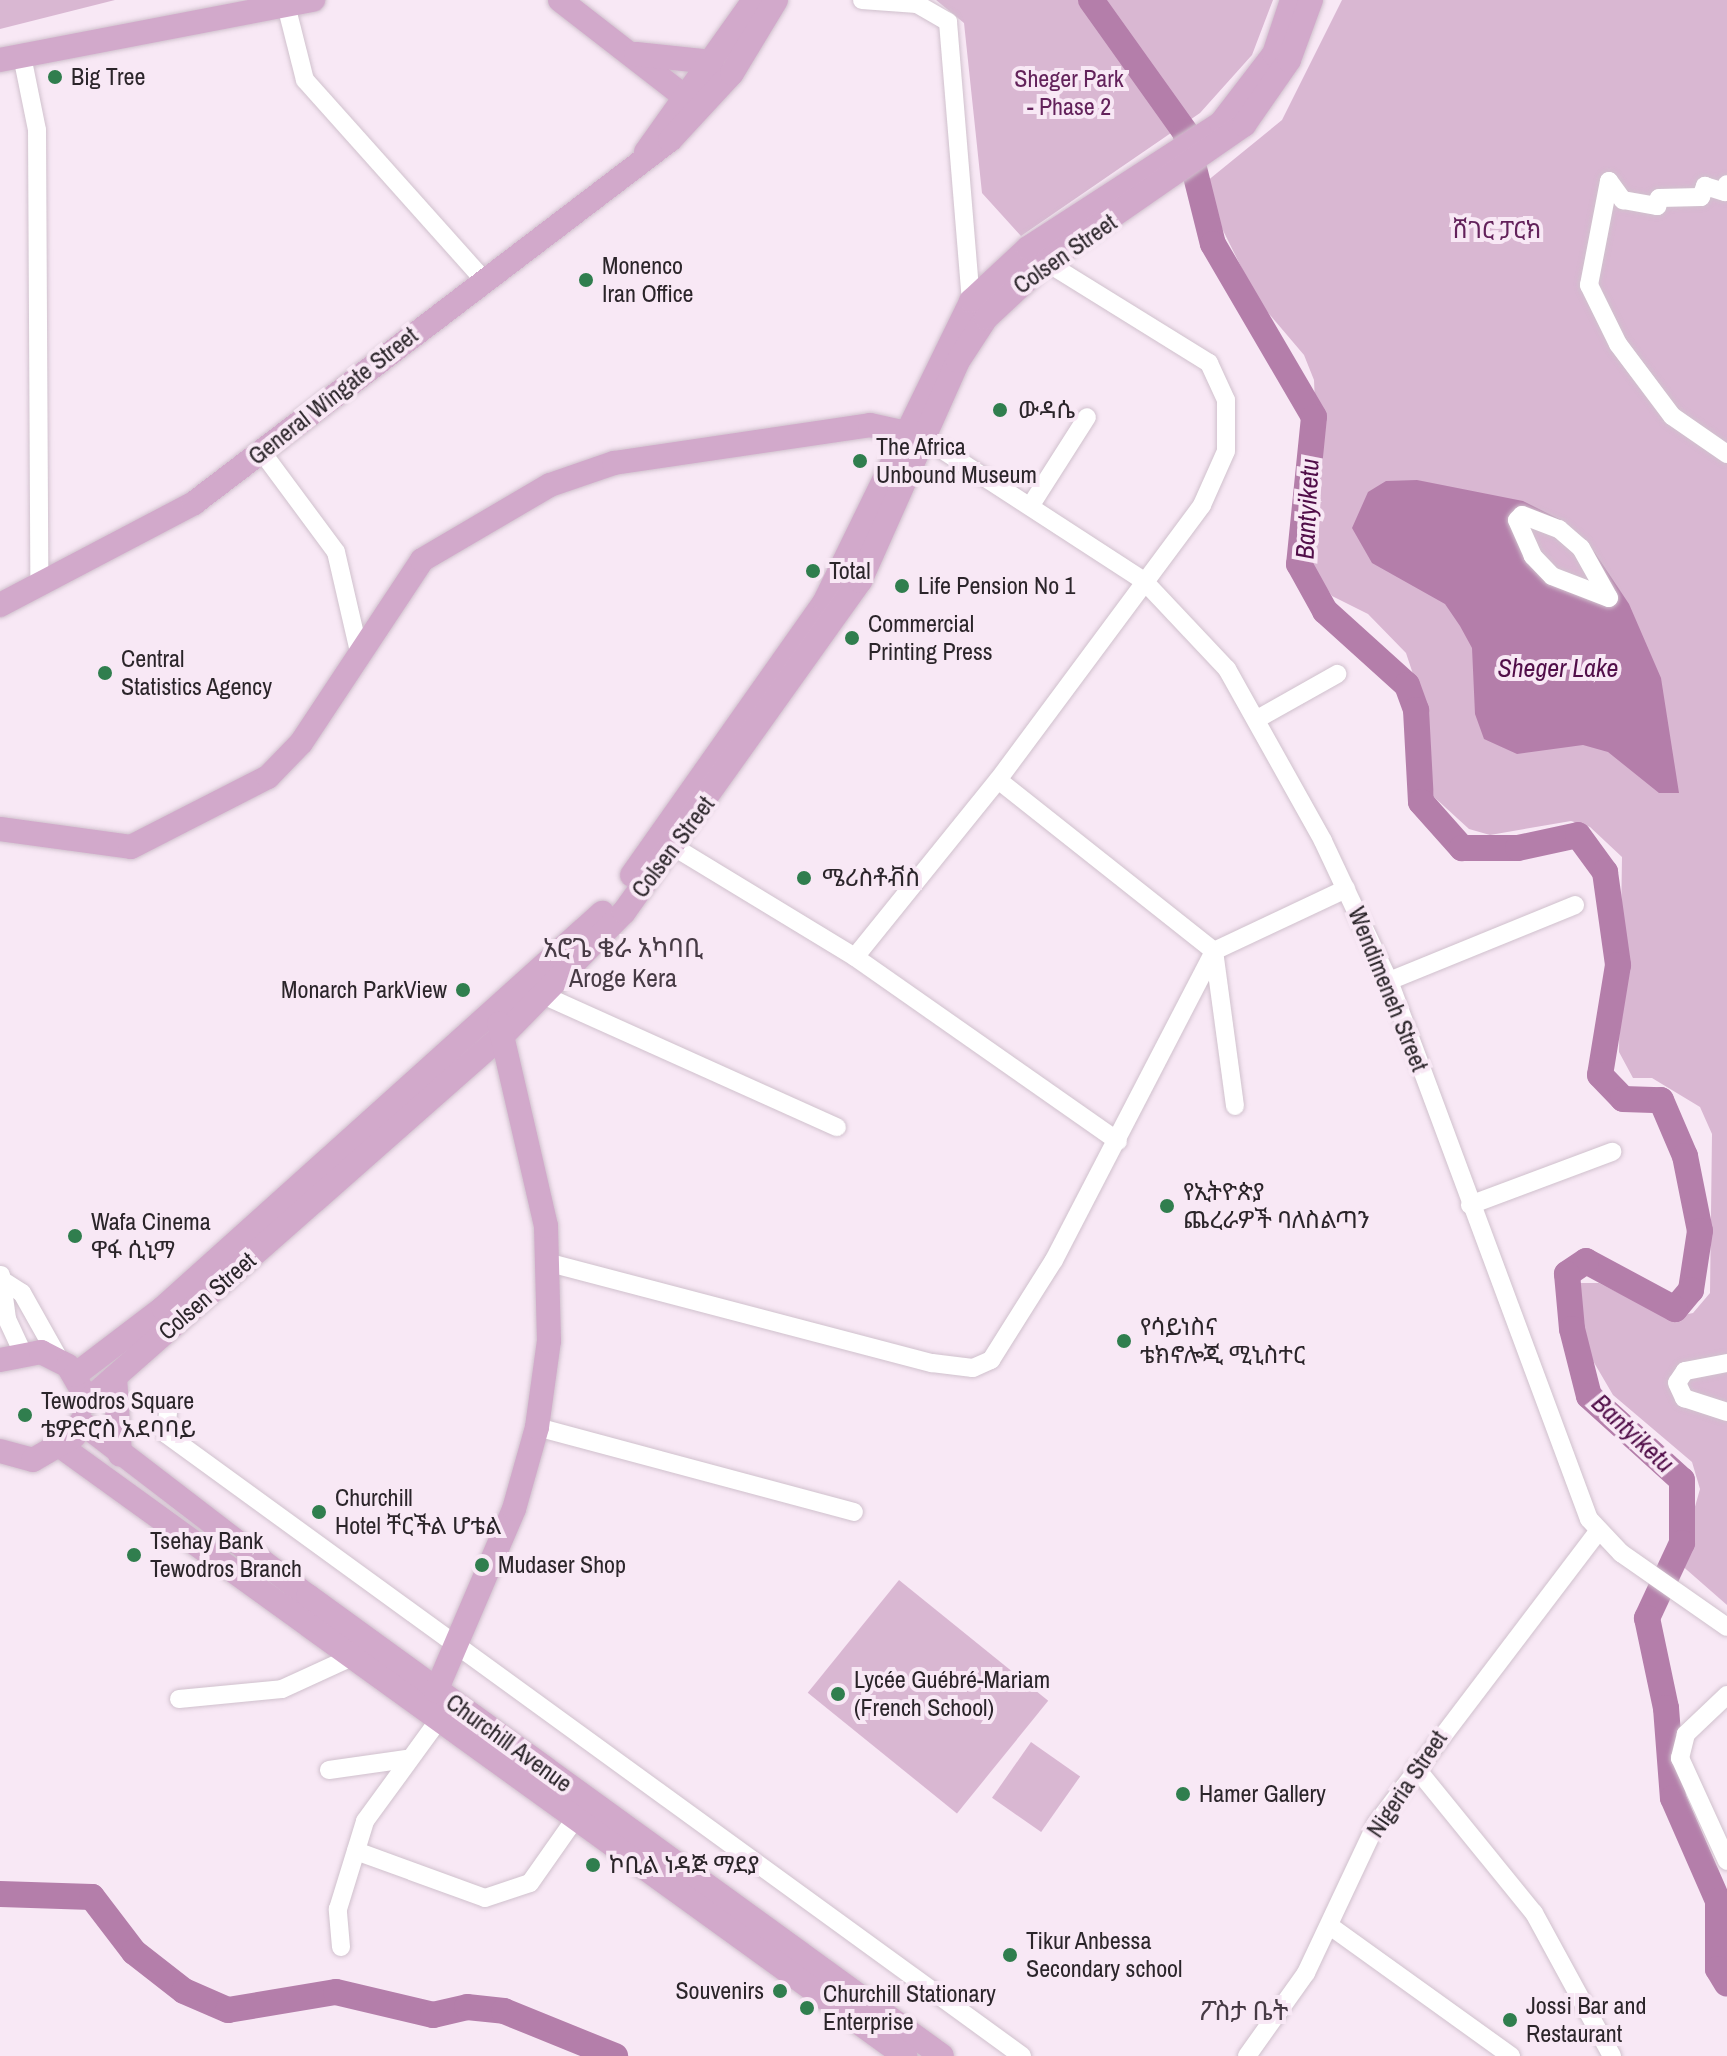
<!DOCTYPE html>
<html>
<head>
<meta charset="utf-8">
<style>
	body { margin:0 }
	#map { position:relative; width:1727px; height:2056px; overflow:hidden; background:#f8e8f5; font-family:"Archivo Narrow","Noto Sans Ethiopic",sans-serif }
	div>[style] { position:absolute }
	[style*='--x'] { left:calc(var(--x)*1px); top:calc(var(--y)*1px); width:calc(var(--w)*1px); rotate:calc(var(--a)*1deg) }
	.green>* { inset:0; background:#d9b7d2; transform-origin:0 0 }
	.water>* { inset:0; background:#b47eaa }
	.river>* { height:26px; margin:-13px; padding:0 13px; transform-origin:13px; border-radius:13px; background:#b47eaa }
	.roads { filter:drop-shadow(0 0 2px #d0c1cd) drop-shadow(0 0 2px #d0c1cd) }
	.minor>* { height:18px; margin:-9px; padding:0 9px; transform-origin:9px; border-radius:9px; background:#fff }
	.major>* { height:24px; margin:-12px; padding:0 12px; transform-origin:12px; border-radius:12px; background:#d2a9cb }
	.dots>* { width:22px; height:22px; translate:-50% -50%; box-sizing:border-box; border:4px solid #f8e8f5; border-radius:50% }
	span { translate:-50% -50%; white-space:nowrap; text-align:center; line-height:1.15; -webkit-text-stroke:8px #f8e8f5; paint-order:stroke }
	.poi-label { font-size:24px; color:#2b252a }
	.left { translate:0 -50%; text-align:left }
	.right { translate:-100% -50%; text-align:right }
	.park-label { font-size:24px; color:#63225b }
	.street-label { font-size:24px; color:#2b252a }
	.water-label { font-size:26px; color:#510e49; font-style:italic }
	.neighbourhood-label { font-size:26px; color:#473b45 }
</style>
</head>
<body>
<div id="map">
	<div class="green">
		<div style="clip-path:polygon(0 0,115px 0,0 29px)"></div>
		<div style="clip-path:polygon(936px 0,1273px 0,1252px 55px,1200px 113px,1021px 236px,982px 193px,964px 23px)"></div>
		<div style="clip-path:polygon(1342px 0,1727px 0,1727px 1605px,1679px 1563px,1700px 1489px,1692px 1462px,1613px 1395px,1575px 1330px,1580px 1283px,1599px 1283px,1669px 1318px,1693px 1313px,1710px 1293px,1712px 1134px,1700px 1107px,1652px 1078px,1633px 1078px,1619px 1052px,1622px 857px,1590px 827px,1571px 821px,1490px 835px,1469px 829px,1434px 797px,1420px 695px,1406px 653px,1368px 614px,1332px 596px,1305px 558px,1300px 528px,1317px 452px,1314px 380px,1304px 355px,1258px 301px,1201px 186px,1282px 120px)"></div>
		<div style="left:899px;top:1580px;width:192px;height:145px;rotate:39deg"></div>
		<div style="left:1031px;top:1742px;width:60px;height:68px;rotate:35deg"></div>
	</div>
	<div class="water">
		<div style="clip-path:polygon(evenodd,1417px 480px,1523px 501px,1561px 520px,1595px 553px,1629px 604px,1661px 678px,1679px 793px,1659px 793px,1608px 752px,1583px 745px,1517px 754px,1484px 739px,1475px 714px,1472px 648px,1460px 626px,1445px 604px,1372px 563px,1352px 528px,1368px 492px,1386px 481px,1417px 480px,1522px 515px,1581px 548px,1608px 598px,1552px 576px,1522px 515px)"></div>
	</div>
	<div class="river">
		<div style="--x:1091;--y:0;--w:162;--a:54.5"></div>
		<div style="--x:1185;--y:132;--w:115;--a:76"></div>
		<div style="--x:1213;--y:244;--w:200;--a:59.7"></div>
		<div style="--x:1314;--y:417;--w:148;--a:95.8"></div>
		<div style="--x:1299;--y:564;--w:54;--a:61"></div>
		<div style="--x:1325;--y:611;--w:110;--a:42.1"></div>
		<div style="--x:1407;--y:685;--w:27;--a:70"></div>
		<div style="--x:1416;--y:710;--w:92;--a:86.9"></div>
		<div style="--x:1421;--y:802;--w:62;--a:48.3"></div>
		<div style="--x:1462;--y:848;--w:56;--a:0"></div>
		<div style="--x:1518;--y:848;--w:61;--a:-12.2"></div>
		<div style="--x:1578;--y:835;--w:46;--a:53.9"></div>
		<div style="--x:1605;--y:872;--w:94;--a:82"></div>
		<div style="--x:1618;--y:965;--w:111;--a:99.3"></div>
		<div style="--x:1600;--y:1075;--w:33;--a:46"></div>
		<div style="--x:1623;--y:1099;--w:38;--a:2"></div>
		<div style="--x:1661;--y:1100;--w:61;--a:66.8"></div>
		<div style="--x:1685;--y:1156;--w:76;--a:78.7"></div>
		<div style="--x:1700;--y:1231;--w:60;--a:98.7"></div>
		<div style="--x:1691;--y:1290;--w:25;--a:130"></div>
		<div style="--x:1675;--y:1309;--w:101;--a:-151.7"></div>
		<div style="--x:1586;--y:1261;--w:23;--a:146"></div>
		<div style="--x:1567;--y:1274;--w:55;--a:84.8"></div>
		<div style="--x:1572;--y:1329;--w:69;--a:75.8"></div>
		<div style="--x:1589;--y:1396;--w:125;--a:42.1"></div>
		<div style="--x:1682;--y:1480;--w:63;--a:90"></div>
		<div style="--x:1682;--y:1543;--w:83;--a:115"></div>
		<div style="--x:1647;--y:1618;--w:92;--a:78.1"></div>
		<div style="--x:1666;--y:1708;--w:90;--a:85.6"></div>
		<div style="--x:1673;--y:1798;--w:112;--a:66.4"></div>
		<div style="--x:1718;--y:1901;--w:68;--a:90"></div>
		<div style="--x:1718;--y:1969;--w:17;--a:59"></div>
		<div style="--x:0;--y:1894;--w:92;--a:1.9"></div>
		<div style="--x:92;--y:1897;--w:69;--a:52.6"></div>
		<div style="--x:134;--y:1952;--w:63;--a:38"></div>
		<div style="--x:184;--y:1991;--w:48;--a:23.4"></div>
		<div style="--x:228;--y:2010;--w:109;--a:-9.5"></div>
		<div style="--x:336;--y:1992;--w:100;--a:13.3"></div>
		<div style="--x:433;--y:2015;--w:35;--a:-13"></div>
		<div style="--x:467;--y:2007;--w:37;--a:6"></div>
		<div style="--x:504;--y:2011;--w:120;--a:22.1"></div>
	</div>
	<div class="roads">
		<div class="minor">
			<div style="--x:862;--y:0;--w:55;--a:4.2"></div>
			<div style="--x:917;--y:4;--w:36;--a:30"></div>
			<div style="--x:948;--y:22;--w:280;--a:85.3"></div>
			<div style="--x:286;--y:5;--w:77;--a:75.8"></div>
			<div style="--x:305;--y:80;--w:268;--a:48.2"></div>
			<div style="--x:22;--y:56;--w:76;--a:78.5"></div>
			<div style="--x:37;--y:130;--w:455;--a:89.7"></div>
			<div style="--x:1609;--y:181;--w:106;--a:100.9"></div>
			<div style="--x:1589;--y:285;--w:66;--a:63.8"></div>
			<div style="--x:1618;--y:344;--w:90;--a:53.1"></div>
			<div style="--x:1672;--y:416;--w:67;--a:34.6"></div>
			<div style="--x:1609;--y:181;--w:24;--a:54"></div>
			<div style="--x:1623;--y:200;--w:35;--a:10"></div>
			<div style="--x:1657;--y:206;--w:8;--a:-76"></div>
			<div style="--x:1659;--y:198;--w:42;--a:-1.4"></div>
			<div style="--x:1701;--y:197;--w:12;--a:-70"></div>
			<div style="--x:1705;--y:186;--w:21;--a:17"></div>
			<div style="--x:1725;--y:192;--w:8;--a:-76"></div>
			<div style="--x:924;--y:438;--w:262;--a:33"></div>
			<div style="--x:1144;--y:581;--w:121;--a:46.7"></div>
			<div style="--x:1227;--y:669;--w:197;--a:60.8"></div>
			<div style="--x:1323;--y:841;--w:155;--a:64.8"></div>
			<div style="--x:1389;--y:981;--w:574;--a:69.61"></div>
			<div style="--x:1589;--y:1519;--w:47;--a:46.7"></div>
			<div style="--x:1621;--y:1553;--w:129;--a:34.9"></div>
			<div style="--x:262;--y:452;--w:124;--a:53.5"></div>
			<div style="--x:336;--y:552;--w:98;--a:77"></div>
			<div style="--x:1031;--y:505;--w:104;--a:-57.5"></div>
			<div style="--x:1522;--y:515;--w:40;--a:21"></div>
			<div style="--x:1559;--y:529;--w:29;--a:41"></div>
			<div style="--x:1581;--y:548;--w:57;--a:60.8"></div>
			<div style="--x:1609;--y:598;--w:61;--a:-158.9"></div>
			<div style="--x:1552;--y:576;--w:28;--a:-134"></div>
			<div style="--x:1533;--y:556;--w:39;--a:-114"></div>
			<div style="--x:1517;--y:520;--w:7;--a:-45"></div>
			<div style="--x:1259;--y:718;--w:90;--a:-29.4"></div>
			<div style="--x:674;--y:847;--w:212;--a:31.3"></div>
			<div style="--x:855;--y:957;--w:228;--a:-51.1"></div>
			<div style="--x:855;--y:957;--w:321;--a:35"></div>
			<div style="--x:1389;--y:981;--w:201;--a:-22.2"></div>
			<div style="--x:545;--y:996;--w:320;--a:24.2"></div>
			<div style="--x:1235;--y:1106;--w:156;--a:-97.7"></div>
			<div style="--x:1214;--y:951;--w:146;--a:-25.2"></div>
			<div style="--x:1470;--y:1205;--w:152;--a:-20.5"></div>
			<div style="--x:550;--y:1263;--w:395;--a:14.7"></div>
			<div style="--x:932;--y:1363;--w:41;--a:7"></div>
			<div style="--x:973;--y:1368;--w:20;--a:-24"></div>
			<div style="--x:991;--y:1360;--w:118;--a:-57.8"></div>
			<div style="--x:1054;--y:1260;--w:348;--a:-62.6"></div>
			<div style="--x:1214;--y:951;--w:275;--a:-141.6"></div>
			<div style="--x:998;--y:780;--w:342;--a:-53.4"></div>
			<div style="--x:1202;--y:505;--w:59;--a:-66"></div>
			<div style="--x:1226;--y:451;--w:51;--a:-90"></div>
			<div style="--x:1226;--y:400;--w:41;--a:-114.7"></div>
			<div style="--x:1209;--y:363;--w:192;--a:-148.2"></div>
			<div style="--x:1;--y:1275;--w:44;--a:82.2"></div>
			<div style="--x:7;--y:1319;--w:35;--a:65"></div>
			<div style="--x:5;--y:1282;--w:20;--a:33"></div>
			<div style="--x:22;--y:1293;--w:76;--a:60.7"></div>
			<div style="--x:1727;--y:1363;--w:43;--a:169.2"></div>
			<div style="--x:1685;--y:1371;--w:14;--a:124"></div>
			<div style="--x:1677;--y:1383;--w:17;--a:65"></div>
			<div style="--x:1684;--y:1398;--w:45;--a:18"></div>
			<div style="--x:168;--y:1412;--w:22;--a:95"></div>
			<div style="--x:166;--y:1434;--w:1058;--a:36"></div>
			<div style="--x:537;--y:1427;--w:328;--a:15"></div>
			<div style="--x:1727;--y:1695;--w:57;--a:136.4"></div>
			<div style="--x:1686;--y:1734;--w:25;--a:104"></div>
			<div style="--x:1680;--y:1758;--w:113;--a:65.5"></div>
			<div style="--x:179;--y:1699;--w:103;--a:-5.5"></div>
			<div style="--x:282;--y:1689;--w:77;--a:-24.6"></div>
			<div style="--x:1416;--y:1768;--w:187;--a:50.9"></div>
			<div style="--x:1534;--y:1913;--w:163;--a:61.4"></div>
			<div style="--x:329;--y:1770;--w:78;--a:-8.1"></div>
			<div style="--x:356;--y:1851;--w:137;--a:20"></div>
			<div style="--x:485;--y:1898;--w:47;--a:-18.4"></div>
			<div style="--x:530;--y:1883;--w:78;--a:-54.9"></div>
			<div style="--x:1330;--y:1926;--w:223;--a:35.7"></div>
			<div style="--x:341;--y:1947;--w:38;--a:-95"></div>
			<div style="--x:338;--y:1909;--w:92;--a:-72.9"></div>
			<div style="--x:365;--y:1821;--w:124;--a:-53.9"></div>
			<div style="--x:1247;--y:2056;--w:102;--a:-54.6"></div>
			<div style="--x:1306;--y:1973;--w:165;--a:-64.8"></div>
			<div style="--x:1376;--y:1824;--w:367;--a:-52.8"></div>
		</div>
		<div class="major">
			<div style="--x:560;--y:0;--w:170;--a:37.8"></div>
			<div style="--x:636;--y:54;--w:76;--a:6"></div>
			<div style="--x:0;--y:60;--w:319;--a:-10.9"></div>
			<div style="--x:646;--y:152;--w:186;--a:-54.6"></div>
			<div style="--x:0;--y:605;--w:219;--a:-27.7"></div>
			<div style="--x:194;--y:503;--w:599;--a:-37.33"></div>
			<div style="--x:670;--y:140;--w:91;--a:-47.2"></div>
			<div style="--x:732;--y:73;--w:85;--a:-58.9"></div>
			<div style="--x:0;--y:829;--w:132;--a:7.8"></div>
			<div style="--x:131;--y:847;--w:154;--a:-27.1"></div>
			<div style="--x:268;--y:777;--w:47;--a:-45.9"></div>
			<div style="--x:301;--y:743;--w:219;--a:-56.5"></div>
			<div style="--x:422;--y:560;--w:148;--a:-30.4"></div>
			<div style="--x:550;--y:485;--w:68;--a:-19"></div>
			<div style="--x:614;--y:463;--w:259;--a:-8.4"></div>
			<div style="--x:870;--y:425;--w:51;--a:12.4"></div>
			<div style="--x:632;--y:875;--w:335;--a:-54.8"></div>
			<div style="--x:825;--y:601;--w:334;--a:-64"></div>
			<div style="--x:971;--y:301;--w:78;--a:-42.9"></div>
			<div style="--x:1028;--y:248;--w:230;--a:-32.9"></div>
			<div style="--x:1221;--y:123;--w:87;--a:-52.5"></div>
			<div style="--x:1274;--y:54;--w:57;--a:-71.6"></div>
			<div style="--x:0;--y:1360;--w:42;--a:-11"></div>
			<div style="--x:41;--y:1352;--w:30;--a:27"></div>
			<div style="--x:68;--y:1366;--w:28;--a:60"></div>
			<div style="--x:75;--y:1375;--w:111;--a:-37.3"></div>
			<div style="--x:163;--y:1308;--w:591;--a:-41.98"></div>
			<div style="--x:115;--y:1377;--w:78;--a:86.3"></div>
			<div style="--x:84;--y:1404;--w:561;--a:-41.39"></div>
			<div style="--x:505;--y:1033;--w:170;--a:-45.5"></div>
			<div style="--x:624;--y:912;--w:407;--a:-54.5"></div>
			<div style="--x:860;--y:581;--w:241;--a:-66"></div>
			<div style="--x:958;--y:361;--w:51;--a:-56.9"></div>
			<div style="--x:986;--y:318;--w:82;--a:-43"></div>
			<div style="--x:1046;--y:262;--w:241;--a:-34.7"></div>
			<div style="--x:1244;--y:125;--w:79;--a:-55.3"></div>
			<div style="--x:1289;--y:60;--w:64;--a:-69.9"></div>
			<div style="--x:81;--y:1422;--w:286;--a:37.5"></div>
			<div style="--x:308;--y:1596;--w:783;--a:35.96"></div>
			<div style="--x:63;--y:1448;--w:1039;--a:35.83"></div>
			<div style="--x:0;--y:1451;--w:34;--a:15"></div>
			<div style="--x:33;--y:1460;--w:48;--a:-30.3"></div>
			<div style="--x:436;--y:1691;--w:198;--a:-66.8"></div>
			<div style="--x:514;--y:1509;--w:85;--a:-74.3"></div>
			<div style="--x:537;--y:1427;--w:87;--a:-82.1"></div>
			<div style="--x:549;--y:1341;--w:115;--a:-91.5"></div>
			<div style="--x:546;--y:1226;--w:208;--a:-103"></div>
		</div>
	</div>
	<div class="dots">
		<div style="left:55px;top:77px;background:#307e4e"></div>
		<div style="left:586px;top:280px;background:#307e4e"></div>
		<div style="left:1000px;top:410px;background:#307e4e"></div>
		<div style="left:860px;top:461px;background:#307e4e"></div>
		<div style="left:813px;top:571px;background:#307e4e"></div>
		<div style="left:902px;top:586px;background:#307e4e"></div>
		<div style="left:852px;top:638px;background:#307e4e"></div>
		<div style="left:105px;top:673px;background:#307e4e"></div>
		<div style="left:804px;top:878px;background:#307e4e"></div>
		<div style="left:463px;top:990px;background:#307e4e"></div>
		<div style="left:1167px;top:1206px;background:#307e4e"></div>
		<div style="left:75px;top:1236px;background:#307e4e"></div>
		<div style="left:1124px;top:1341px;background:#307e4e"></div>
		<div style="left:25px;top:1415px;background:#307e4e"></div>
		<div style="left:319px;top:1512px;background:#307e4e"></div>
		<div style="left:134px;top:1555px;background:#307e4e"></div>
		<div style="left:482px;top:1565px;background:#307e4e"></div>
		<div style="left:838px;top:1694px;background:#307e4e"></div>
		<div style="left:1183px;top:1794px;background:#307e4e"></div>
		<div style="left:593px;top:1865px;background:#307e4e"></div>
		<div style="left:1010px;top:1955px;background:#307e4e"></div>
		<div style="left:780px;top:1991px;background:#307e4e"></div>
		<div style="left:807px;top:2008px;background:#307e4e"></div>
		<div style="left:1510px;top:2020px;background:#307e4e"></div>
	</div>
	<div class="poi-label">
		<span class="left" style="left:71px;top:77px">Big Tree</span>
		<span class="left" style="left:602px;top:280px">Monenco<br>Iran Office</span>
		<span class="left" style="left:1018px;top:410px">ውዳሴ</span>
		<span class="left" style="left:876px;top:461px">The Africa<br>Unbound Museum</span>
		<span class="left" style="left:829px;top:571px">Total</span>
		<span class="left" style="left:918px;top:586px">Life Pension No 1</span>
		<span class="left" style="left:868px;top:638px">Commercial<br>Printing Press</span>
		<span class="left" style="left:121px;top:673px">Central<br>Statistics Agency</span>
		<span class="left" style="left:822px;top:878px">ሜሪስቶቭስ</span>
		<span class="right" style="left:447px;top:990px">Monarch ParkView</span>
		<span class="left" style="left:1183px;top:1206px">የኢትዮጵያ<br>ጨረራዎች ባለስልጣን</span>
		<span class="left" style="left:91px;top:1236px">Wafa Cinema<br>ዋፋ ሲኒማ</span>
		<span class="left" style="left:1140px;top:1341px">የሳይነስና<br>ቴክኖሎጂ ሚኒስተር</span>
		<span class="left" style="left:41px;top:1415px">Tewodros Square<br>ቴዎድሮስ አደባባይ</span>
		<span class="left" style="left:335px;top:1512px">Churchill<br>Hotel ቸርችል ሆቴል</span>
		<span class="left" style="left:150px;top:1555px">Tsehay Bank<br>Tewodros Branch</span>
		<span class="left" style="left:498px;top:1565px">Mudaser Shop</span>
		<span class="left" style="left:854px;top:1694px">Lycée Guébré-Mariam<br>(French School)</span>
		<span class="left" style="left:1199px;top:1794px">Hamer Gallery</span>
		<span class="left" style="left:609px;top:1865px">ኮቢል ነዳጅ ማደያ</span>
		<span class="left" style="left:1026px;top:1955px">Tikur Anbessa<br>Secondary school</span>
		<span class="right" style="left:764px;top:1991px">Souvenirs</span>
		<span class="left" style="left:823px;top:2008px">Churchill Stationary<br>Enterprise</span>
		<span class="left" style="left:1526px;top:2020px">Jossi Bar and<br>Restaurant</span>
	</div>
	<div class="park-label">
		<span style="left:1069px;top:93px">Sheger Park<br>- Phase 2</span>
		<span style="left:1497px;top:230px">ሸገር ፓርክ</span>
	</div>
	<div class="street-label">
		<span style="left:1065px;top:254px;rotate:-35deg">Colsen Street</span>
		<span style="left:333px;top:396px;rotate:-38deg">General Wingate Street</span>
		<span style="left:673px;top:847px;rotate:-53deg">Colsen Street</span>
		<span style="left:1388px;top:989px;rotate:68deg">Wendimeneh Street</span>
		<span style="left:207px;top:1296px;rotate:-41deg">Colsen Street</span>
		<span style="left:509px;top:1743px;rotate:36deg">Churchill Avenue</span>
		<span style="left:1407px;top:1784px;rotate:-56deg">Nigeria Street</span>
	</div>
	<div class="water-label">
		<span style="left:1307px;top:509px;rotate:-87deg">Bantyiketu</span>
		<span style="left:1558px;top:668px">Sheger Lake</span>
		<span style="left:1633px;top:1433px;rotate:43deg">Bantyiketu</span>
	</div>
	<div class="neighbourhood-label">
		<span style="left:623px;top:963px">አሮጌ ቄራ አካባቢ<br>Aroge Kera</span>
		<span style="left:1244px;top:2011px">ፖስታ ቤት</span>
	</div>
</div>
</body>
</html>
